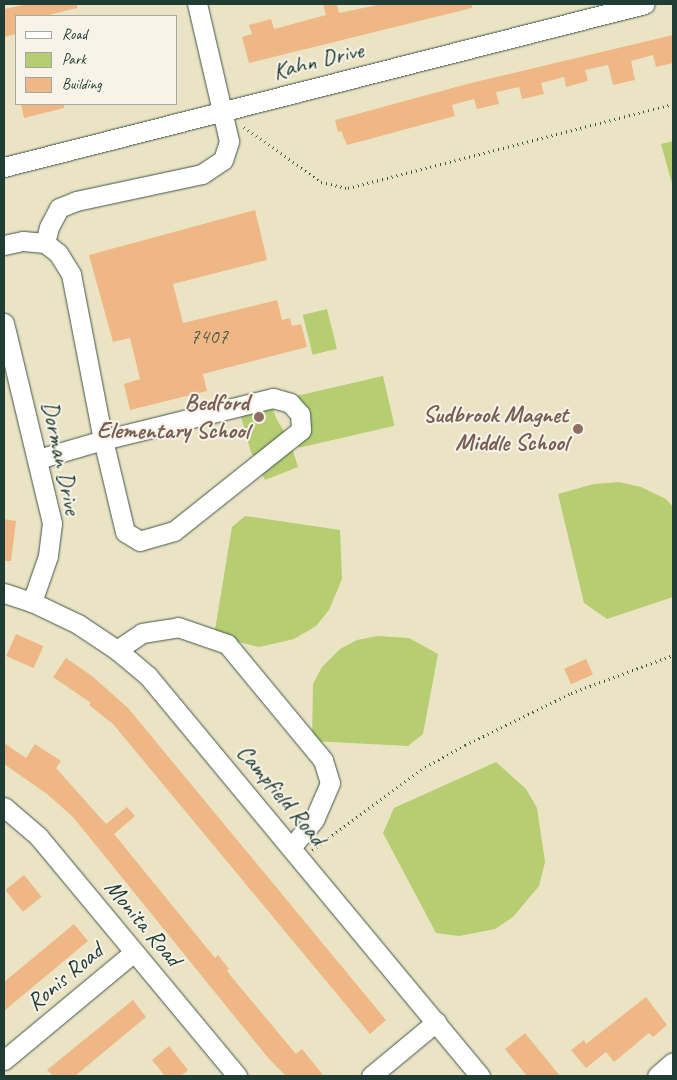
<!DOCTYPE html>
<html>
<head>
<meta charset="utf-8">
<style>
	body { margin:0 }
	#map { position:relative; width:677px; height:1080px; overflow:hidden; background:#ebe4c4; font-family:Caveat,sans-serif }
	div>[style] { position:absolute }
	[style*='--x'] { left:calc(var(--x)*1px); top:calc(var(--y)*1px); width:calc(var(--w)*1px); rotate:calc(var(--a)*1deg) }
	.green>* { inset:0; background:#b6cd72; transform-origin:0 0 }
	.building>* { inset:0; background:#efb785; transform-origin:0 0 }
	.path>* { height:2.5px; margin-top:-1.25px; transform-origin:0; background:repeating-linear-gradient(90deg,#3e564a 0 1px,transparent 0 5px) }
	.roads { filter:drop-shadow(0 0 1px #3e564a) drop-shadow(0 0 1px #3e564a) }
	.minor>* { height:19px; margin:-9.5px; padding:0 9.5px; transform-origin:9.5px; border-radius:9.5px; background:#fff }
	.dots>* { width:14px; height:14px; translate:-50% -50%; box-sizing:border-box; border:2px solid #f7f3e8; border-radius:50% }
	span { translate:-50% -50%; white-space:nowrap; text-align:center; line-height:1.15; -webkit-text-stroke:4px #f7f3e8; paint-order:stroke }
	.number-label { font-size:21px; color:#535c48 }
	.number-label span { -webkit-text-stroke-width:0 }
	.street-label { font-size:24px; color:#1f3d34 }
	.education-label { font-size:24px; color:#785e54; font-weight:700 }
	.right { translate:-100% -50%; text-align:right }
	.frame { position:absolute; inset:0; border:5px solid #1f3d34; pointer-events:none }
	.legend { position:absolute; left:15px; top:15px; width:162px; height:90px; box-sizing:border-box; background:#f7f3e8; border:1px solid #a1aaa0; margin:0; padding:6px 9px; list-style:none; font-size:15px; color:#1f3d34 }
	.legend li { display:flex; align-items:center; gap:10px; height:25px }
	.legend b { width:25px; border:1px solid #a1aaa0 }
</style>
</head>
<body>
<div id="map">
	<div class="green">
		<div style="clip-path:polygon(673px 141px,673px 187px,661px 144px)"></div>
		<div style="left:327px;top:309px;width:41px;height:25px;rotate:76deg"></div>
		<div style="left:383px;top:376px;width:51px;height:98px;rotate:77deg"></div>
		<div style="clip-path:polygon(271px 402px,276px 418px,290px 441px,298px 467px,265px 480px,251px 452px,239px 410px)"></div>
		<div style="clip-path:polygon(619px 482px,641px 487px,666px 499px,673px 507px,673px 597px,607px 619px,584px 603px,558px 494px,594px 484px)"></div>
		<div style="clip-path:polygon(245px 516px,340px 530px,342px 579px,329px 610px,316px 626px,294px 639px,259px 647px,214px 636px,232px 527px)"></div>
		<div style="clip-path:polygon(378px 636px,409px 638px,438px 654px,423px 734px,408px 746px,312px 741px,313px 684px,322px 667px,340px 649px,357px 640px)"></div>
		<div style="clip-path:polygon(496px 762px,526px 789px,537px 808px,545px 862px,539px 886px,513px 917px,495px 929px,459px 936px,436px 933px,383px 833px,394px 808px)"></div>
	</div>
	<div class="building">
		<div style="clip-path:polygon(28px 4px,77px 4px,77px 8px,45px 16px,16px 16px,16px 34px,4px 37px,4px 9px)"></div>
		<div style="clip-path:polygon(323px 4px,337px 4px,339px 13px,382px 4px,472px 4px,472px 8px,249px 63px,242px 37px,252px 34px,249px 25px,271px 19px,274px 29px,326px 15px)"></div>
		<div style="clip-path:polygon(673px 35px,673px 63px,656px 67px,653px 55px,631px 61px,635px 80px,613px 85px,608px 65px,585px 70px,588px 81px,566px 87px,564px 77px,541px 83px,544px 94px,522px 99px,519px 87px,496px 92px,499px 104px,477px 109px,474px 99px,452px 105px,455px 116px,347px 145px,341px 131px,338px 132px,335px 120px,467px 84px)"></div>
		<div style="clip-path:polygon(21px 104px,64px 104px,64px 108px,24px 118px)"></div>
		<div style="clip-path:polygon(255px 210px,267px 260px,173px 284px,183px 323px,277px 300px,282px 320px,290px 318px,292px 326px,301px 324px,307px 347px,203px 374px,207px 391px,130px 410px,124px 384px,140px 379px,130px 338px,113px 342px,89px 255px)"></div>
		<div style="clip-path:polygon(4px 519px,16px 521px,11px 561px,4px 561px)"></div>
		<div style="left:16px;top:634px;width:30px;height:24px;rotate:24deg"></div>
		<div style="clip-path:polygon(66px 658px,92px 676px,128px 708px,386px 1020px,370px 1034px,113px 724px,89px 705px,91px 703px,53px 677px)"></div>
		<div style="left:586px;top:659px;width:17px;height:24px;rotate:66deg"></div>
		<div style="clip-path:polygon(4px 743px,26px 758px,35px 744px,61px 761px,56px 768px,106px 824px,127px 807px,135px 816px,114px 834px,215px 958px,218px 955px,229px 969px,227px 970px,230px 975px,296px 1054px,302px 1049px,324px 1076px,286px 1076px,269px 1059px,73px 817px,47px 794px,4px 764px)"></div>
		<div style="left:24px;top:875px;width:28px;height:24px;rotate:51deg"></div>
		<div style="clip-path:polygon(74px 924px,88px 941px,4px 1011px,4px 982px)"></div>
		<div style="clip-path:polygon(646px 997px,667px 1025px,653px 1037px,649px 1033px,614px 1062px,606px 1052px,586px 1068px,571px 1050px,584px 1040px,586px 1044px)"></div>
		<div style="clip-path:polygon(133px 1000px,146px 1017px,75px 1076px,53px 1076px,47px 1070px)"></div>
		<div style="clip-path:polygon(525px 1033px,560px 1076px,527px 1076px,505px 1049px)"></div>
		<div style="clip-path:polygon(169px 1046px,188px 1070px,181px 1076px,165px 1076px,152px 1060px)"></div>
	</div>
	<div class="path">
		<div style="--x:244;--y:127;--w:95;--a:35.5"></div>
		<div style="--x:321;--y:182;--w:28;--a:13"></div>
		<div style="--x:348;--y:188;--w:336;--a:-14.5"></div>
		<div style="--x:312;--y:850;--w:140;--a:-36.3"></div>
		<div style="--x:425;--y:767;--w:46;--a:-28.8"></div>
		<div style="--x:465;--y:745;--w:118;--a:-26.1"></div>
		<div style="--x:571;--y:693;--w:109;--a:-20.4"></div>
	</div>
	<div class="roads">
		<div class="minor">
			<div style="--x:4;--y:167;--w:661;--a:-14.27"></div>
			<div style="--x:45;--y:243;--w:16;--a:-76"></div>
			<div style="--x:49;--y:227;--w:21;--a:-62"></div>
			<div style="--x:59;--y:208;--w:18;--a:-22"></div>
			<div style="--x:76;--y:201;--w:129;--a:-12.1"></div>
			<div style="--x:202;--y:174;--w:25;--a:-34"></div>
			<div style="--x:223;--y:160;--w:20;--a:-72"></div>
			<div style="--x:229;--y:141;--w:141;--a:-103.1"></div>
			<div style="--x:4;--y:245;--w:19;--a:-12"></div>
			<div style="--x:23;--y:241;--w:22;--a:5"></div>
			<div style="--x:45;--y:243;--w:16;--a:38"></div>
			<div style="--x:58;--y:253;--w:25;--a:58"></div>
			<div style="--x:71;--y:274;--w:169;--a:79.1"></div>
			<div style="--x:103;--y:440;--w:68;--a:163.7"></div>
			<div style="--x:4;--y:323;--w:206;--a:76.5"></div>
			<div style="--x:52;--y:523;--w:33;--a:97"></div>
			<div style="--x:48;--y:556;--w:49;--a:109.2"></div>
			<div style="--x:273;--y:398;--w:18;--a:16"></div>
			<div style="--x:290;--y:403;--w:15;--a:48"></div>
			<div style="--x:300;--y:414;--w:16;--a:86"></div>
			<div style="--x:301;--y:430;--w:162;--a:141.5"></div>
			<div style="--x:174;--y:531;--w:35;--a:164"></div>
			<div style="--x:140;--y:541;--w:17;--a:-149"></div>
			<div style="--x:125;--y:532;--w:95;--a:-103.4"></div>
			<div style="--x:103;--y:440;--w:175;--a:-13.9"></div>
			<div style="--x:4;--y:593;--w:29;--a:18"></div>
			<div style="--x:32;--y:602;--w:51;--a:25.6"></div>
			<div style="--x:78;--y:624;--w:47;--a:33.7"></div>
			<div style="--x:117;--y:650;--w:40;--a:40"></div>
			<div style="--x:148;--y:676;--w:520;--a:50.31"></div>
			<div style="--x:117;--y:650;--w:30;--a:-34"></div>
			<div style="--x:142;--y:633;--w:36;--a:-9"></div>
			<div style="--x:178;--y:627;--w:52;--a:19.1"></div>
			<div style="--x:227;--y:644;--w:151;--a:50.4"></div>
			<div style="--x:323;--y:760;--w:24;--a:73"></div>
			<div style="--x:330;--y:783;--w:40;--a:113.4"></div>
			<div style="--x:314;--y:820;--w:35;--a:130"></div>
			<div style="--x:4;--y:807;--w:45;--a:40.5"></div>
			<div style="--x:38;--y:836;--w:312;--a:50.3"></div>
			<div style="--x:4;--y:1060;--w:169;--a:-39.7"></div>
			<div style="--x:371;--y:1076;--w:85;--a:-39.7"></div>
			<div style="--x:657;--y:1076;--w:21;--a:-41"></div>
		</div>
	</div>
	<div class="dots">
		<div style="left:259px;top:417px;background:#8d6e63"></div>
		<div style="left:578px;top:429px;background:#8d6e63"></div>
	</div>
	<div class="number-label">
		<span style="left:209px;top:336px">7407</span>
	</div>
	<div class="street-label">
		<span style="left:318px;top:61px;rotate:-14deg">Kahn Drive</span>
		<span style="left:61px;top:458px;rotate:78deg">Dorman Drive</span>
		<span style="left:281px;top:795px;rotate:50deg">Campfield Road</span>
		<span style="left:143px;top:923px;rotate:50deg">Monita Road</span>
		<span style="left:65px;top:977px;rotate:-40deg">Ronis Road</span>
	</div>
	<div class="education-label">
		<span class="right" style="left:249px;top:417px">Bedford<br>Elementary School</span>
		<span class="right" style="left:568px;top:429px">Sudbrook Magnet<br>Middle School</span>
	</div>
	<div class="frame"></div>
	<ul class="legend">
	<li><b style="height:6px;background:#fff"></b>Road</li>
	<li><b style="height:14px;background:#b6cd72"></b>Park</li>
	<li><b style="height:14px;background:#efb785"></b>Building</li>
	</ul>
</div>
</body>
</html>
